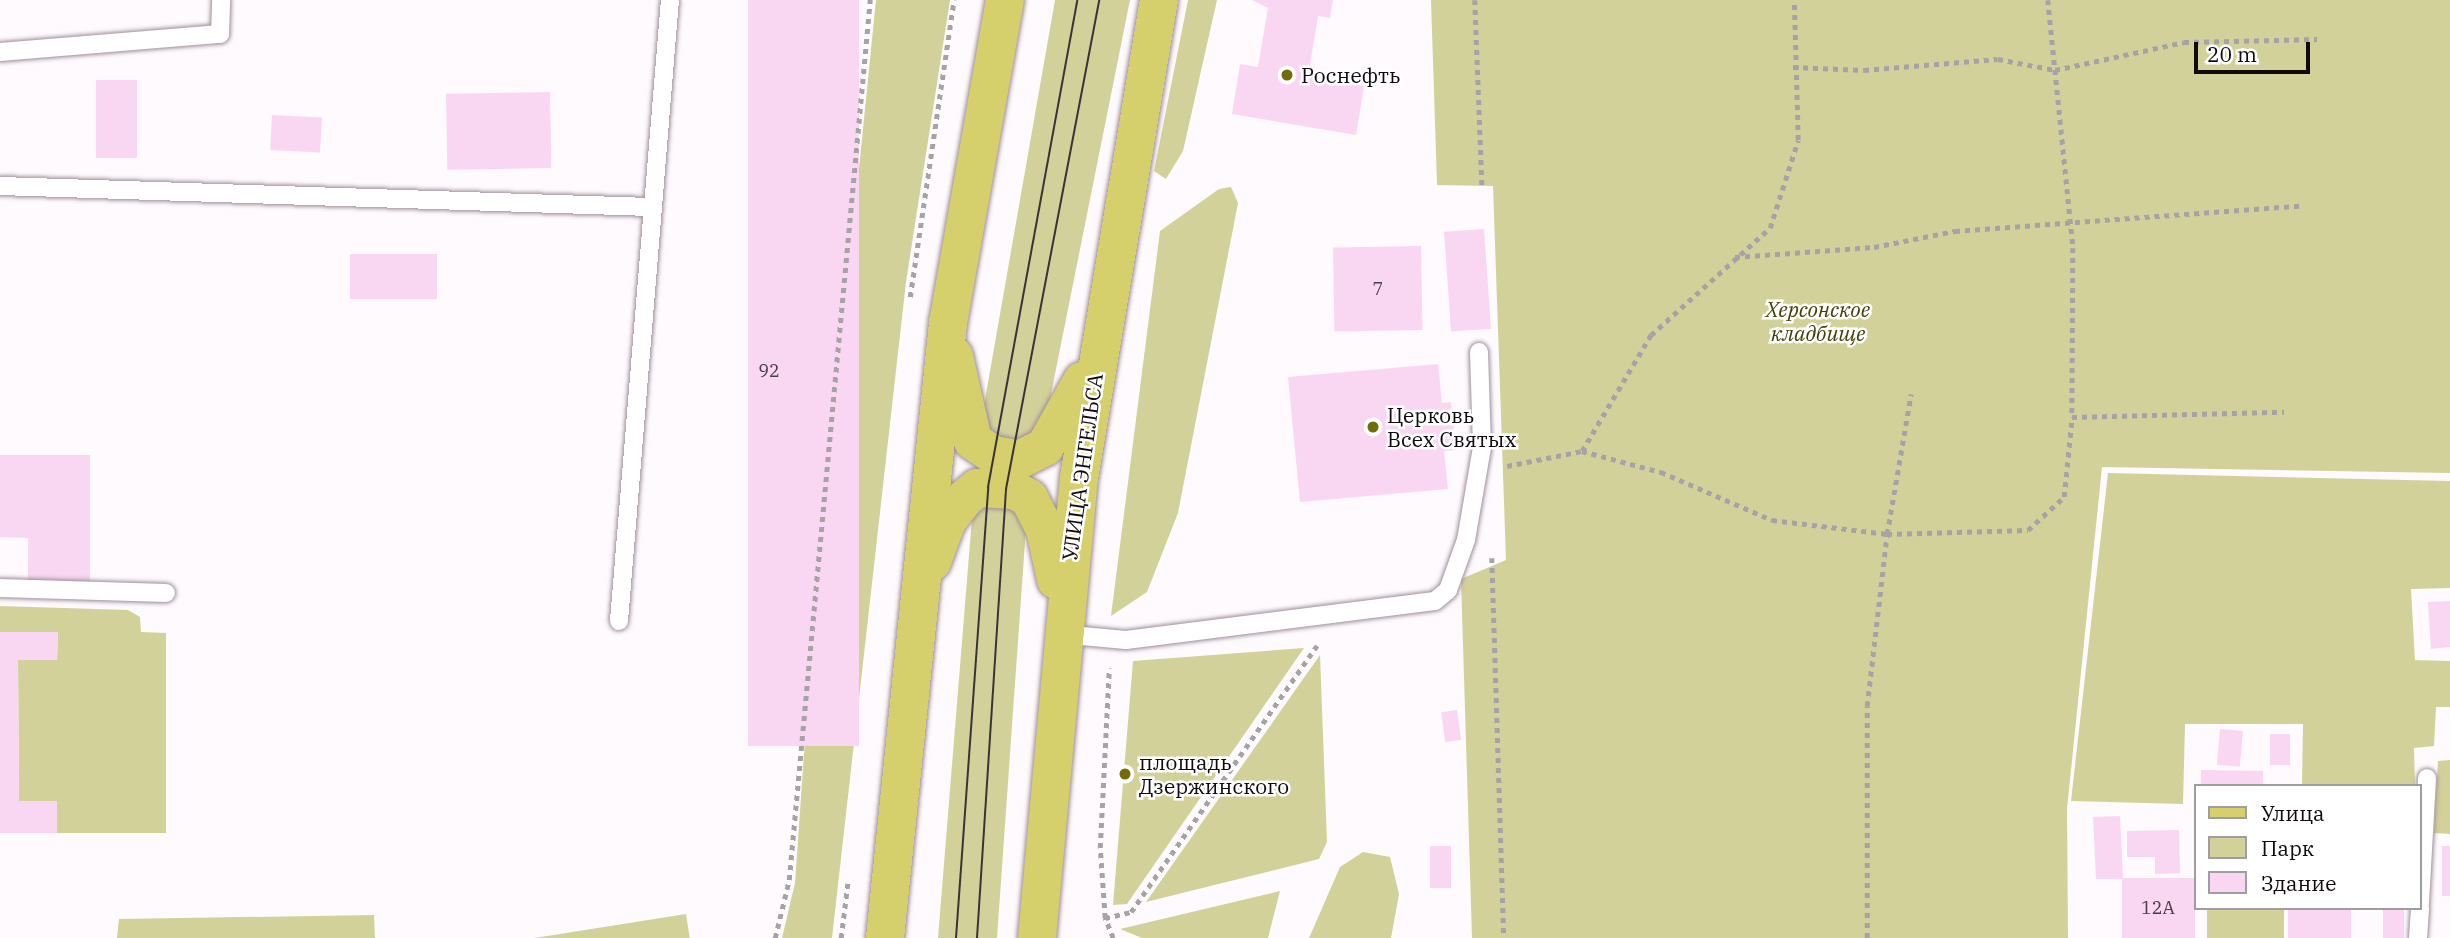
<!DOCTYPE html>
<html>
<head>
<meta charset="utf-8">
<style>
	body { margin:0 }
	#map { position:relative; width:2450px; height:938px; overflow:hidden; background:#fefafd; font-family:"IBM Plex Serif",serif }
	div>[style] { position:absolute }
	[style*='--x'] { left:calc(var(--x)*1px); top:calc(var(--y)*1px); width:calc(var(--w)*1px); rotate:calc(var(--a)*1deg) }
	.green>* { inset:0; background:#d3d19a; transform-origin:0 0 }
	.building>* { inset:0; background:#f9d6f2; transform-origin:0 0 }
	.path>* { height:4.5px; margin-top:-2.25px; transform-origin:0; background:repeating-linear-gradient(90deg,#a7a2a6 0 5px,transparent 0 10px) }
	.roads { filter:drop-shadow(0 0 2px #9e8f9b) drop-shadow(0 0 2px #9e8f9b) }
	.lane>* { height:18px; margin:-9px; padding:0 9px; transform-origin:9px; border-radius:9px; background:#fff }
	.primary>* { height:38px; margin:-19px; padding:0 19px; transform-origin:19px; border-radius:19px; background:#d5d06c }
	.tram>* { height:2px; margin:-1px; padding:0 1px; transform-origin:1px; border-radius:1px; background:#383337 }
	.dots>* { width:19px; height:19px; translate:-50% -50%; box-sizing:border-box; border:4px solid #fff; border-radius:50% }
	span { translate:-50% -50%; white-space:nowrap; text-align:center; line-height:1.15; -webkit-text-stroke:5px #fff; paint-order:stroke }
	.number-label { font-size:18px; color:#4a3d48 }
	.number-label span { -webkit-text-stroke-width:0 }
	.poi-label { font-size:21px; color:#100a0f }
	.left { translate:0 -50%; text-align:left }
	.park-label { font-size:21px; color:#423f09; font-style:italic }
	.street-label { font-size:21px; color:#100a0f }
	.legend { position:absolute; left:2194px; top:784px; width:228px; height:126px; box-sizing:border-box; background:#fff; border:2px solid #9f9d9f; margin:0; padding:9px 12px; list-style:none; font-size:21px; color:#100a0f }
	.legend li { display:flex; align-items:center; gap:14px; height:35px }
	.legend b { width:35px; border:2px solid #9f9d9f }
	.scale { position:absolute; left:2194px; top:42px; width:116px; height:32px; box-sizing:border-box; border:4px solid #100a0f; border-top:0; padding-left:9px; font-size:21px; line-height:24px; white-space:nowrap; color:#100a0f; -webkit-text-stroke:5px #fff; paint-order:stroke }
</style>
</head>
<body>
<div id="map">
	<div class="green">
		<div style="clip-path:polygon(876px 0,950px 0,906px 282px,832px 938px,782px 938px,795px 883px,813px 624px)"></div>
		<div style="clip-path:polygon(1055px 0,1130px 0,1048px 409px,1027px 445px,994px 439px,982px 417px)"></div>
		<div style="clip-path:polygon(1188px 0,1217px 0,1183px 151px,1166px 179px,1154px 171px)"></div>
		<div style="clip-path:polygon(1431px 0,2450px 0,2450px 473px,2102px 467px,2067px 809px,2068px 938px,1472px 938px,1461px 579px,1506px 560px,1493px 186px,1437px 185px)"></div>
		<div style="clip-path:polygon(1231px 187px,1238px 203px,1178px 513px,1147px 592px,1111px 616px,1160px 231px,1219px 189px)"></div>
		<div style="clip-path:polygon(2108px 473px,2450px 481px,2450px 588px,2411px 589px,2415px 660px,2450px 661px,2450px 707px,2436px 707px,2434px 746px,2414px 748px,2415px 786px,2302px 786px,2303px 724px,2185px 724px,2183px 804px,2071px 801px)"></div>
		<div style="clip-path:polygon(987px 505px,1014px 509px,1026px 528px,997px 938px,938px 938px,972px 518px)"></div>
		<div style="clip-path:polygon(0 606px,128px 610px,140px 617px,141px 632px,166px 633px,166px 833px,57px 833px,57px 801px,19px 801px,18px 660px,57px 660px,58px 633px,0 632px)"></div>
		<div style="clip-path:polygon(1304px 648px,1127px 904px,1113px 905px,1133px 661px)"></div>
		<div style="clip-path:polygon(1320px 655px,1327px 842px,1319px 859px,1146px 902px)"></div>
		<div style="clip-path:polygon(2450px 760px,2450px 834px,2434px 833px,2438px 761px)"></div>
		<div style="clip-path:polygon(1363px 852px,1390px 857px,1399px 894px,1391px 938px,1309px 938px,1340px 867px)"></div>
		<div style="clip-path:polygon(1280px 891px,1268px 938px,1142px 938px,1120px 929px)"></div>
		<div style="left:2207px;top:908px;width:77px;height:30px"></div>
		<div style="left:686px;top:914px;width:24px;height:253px;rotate:81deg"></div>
		<div style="clip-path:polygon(374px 915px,375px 938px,117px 938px,119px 919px)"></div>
	</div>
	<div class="building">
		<div style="left:748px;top:0;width:111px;height:746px"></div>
		<div style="clip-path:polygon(1252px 0,1333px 0,1330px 18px,1318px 16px,1308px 77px,1364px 86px,1356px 135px,1232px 114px,1240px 64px,1258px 67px,1268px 8px)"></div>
		<div style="left:96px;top:80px;width:41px;height:78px"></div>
		<div style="left:550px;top:92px;width:76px;height:104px;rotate:89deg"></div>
		<div style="left:272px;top:115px;width:50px;height:35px;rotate:3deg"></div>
		<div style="left:1484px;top:229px;width:100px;height:40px;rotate:86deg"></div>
		<div style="left:1421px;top:246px;width:84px;height:88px;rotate:89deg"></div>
		<div style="left:350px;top:254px;width:87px;height:45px"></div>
		<div style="clip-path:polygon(1438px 364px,1442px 403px,1451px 402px,1456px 450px,1444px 451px,1448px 489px,1300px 502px,1288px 377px)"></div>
		<div style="clip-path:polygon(0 455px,90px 455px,90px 583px,28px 583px,28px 538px,0 537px)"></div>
		<div style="clip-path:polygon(2450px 601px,2450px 647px,2431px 649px,2428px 602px)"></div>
		<div style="clip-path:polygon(0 632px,58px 632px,57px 660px,18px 660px,19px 801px,57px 801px,57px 833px,0 833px)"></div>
		<div style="left:1457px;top:710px;width:30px;height:16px;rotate:82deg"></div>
		<div style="left:2220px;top:729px;width:23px;height:36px;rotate:5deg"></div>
		<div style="left:2270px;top:734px;width:20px;height:31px"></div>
		<div style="left:2201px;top:770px;width:62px;height:16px;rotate:1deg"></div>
		<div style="clip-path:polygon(2120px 816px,2123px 878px,2195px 878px,2195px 938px,2122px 938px,2122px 879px,2096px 879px,2093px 817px)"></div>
		<div style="clip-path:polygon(2179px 830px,2180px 873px,2155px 874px,2155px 857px,2127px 857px,2127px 831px)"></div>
		<div style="left:1430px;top:846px;width:21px;height:42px"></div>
		<div style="left:2442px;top:846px;width:8px;height:50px"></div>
		<div style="left:2288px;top:908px;width:63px;height:30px"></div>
		<div style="left:2383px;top:908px;width:21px;height:30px"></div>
	</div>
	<div class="path">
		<div style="--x:1475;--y:0;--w:185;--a:87.8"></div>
		<div style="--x:2048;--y:0;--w:249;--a:84.2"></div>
		<div style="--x:2073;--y:248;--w:169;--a:90.3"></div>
		<div style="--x:1793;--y:67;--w:71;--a:2.4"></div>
		<div style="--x:1864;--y:70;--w:134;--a:-4.7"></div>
		<div style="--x:1998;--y:59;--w:58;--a:10.9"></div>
		<div style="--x:2055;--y:70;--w:132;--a:-12.2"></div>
		<div style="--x:2184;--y:42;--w:133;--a:-1.3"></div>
		<div style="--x:1735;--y:257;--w:139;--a:-4.1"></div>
		<div style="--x:1874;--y:247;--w:83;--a:-11.2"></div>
		<div style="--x:1955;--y:231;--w:345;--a:-4.2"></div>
		<div style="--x:910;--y:297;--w:300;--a:-81.6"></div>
		<div style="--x:1582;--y:451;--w:135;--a:-59.3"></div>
		<div style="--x:1651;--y:335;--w:160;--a:-42"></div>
		<div style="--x:1770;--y:228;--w:92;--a:-72.3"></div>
		<div style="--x:1798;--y:140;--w:140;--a:-91.6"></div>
		<div style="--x:1507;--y:466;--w:76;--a:-11.3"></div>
		<div style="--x:1582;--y:451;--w:82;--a:14.9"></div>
		<div style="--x:1661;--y:472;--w:121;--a:23.4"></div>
		<div style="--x:1772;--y:520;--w:116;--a:6.9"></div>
		<div style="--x:1887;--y:534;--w:142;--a:-80.3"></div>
		<div style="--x:1492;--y:558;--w:380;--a:88.2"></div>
		<div style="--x:1105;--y:918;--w:70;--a:-94.1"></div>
		<div style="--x:1100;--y:848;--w:180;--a:-87.1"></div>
		<div style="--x:775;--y:938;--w:60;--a:-76.4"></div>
		<div style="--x:789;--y:880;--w:884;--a:-84.74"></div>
		<div style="--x:841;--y:938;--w:58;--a:-83.1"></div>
		<div style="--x:1113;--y:938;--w:22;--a:-112"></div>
		<div style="--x:1105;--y:918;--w:27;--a:-13"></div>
		<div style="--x:1131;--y:912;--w:325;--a:-55.1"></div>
		<div style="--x:1867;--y:938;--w:232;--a:-90"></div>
		<div style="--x:1867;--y:706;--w:173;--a:-83.4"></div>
		<div style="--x:1887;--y:534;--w:141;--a:-1.6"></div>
		<div style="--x:2028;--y:530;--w:49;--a:-42.5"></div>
		<div style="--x:2064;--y:497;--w:80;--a:-84.3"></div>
		<div style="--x:2072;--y:417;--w:212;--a:-1.4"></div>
	</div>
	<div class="roads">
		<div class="lane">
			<div style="--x:0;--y:52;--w:221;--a:-4.7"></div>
			<div style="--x:220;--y:34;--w:34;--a:-88"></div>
			<div style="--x:0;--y:186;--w:649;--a:1.85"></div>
			<div style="--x:0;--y:588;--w:166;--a:1.7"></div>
			<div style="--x:619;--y:621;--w:623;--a:-85.31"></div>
			<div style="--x:1060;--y:634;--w:66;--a:5.2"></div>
			<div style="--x:1126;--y:640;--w:311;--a:-7.2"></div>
			<div style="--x:1435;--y:601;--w:17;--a:-40"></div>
			<div style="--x:1448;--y:590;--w:53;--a:-70.2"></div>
			<div style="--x:1466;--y:540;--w:94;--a:-80.2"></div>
			<div style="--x:1482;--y:447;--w:95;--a:-91.8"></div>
			<div style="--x:2420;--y:903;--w:125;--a:-86.8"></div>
			<div style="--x:2418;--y:938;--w:30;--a:-86"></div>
		</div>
		<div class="primary">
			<div style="--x:954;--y:356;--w:87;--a:77.4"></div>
			<div style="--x:973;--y:441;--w:25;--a:34"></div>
			<div style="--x:994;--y:455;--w:25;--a:11"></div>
			<div style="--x:1019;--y:460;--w:29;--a:-27"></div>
			<div style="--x:1045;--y:447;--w:76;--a:-60.7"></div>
			<div style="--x:932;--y:562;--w:44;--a:-69.9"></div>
			<div style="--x:947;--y:521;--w:28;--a:-52"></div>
			<div style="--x:964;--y:499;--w:17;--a:-40"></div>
			<div style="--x:977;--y:488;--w:37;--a:3"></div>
			<div style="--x:1014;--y:490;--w:17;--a:28"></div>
			<div style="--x:1029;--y:498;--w:35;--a:63"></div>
			<div style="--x:1045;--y:529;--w:52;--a:77.8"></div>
			<div style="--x:885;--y:938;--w:618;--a:-84.15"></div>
			<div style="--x:948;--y:323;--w:328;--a:-80"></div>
			<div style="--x:1037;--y:938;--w:462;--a:-84.8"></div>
			<div style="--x:1079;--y:478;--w:485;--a:-80.5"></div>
		</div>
	</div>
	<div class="tram">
		<div style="--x:956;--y:938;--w:452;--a:-85.9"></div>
		<div style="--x:988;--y:487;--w:495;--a:-79.6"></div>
		<div style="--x:977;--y:938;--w:450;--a:-86.3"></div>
		<div style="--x:1006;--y:489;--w:498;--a:-79.2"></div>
	</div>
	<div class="dots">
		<div style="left:1287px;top:75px;background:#716c08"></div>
		<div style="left:1373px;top:427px;background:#716c08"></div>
		<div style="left:1125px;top:774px;background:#716c08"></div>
	</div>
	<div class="number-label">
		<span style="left:1378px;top:289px">7</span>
		<span style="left:769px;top:371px">92</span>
		<span style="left:2158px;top:908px">12А</span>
	</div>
	<div class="poi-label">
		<span class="left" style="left:1301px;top:75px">Роснефть</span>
		<span class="left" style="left:1387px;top:427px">Церковь<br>Всех Святых</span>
		<span class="left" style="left:1139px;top:774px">площадь<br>Дзержинского</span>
	</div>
	<div class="park-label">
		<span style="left:1818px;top:321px">Херсонское<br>кладбище</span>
	</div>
	<div class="street-label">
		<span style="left:1082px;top:467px;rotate:-82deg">УЛИЦА ЭНГЕЛЬСА</span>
	</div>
	<ul class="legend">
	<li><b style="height:9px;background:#d5d06c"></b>Улица</li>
	<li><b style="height:19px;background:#d3d19a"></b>Парк</li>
	<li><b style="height:19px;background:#f9d6f2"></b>Здание</li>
	</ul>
	<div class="scale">20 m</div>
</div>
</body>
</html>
